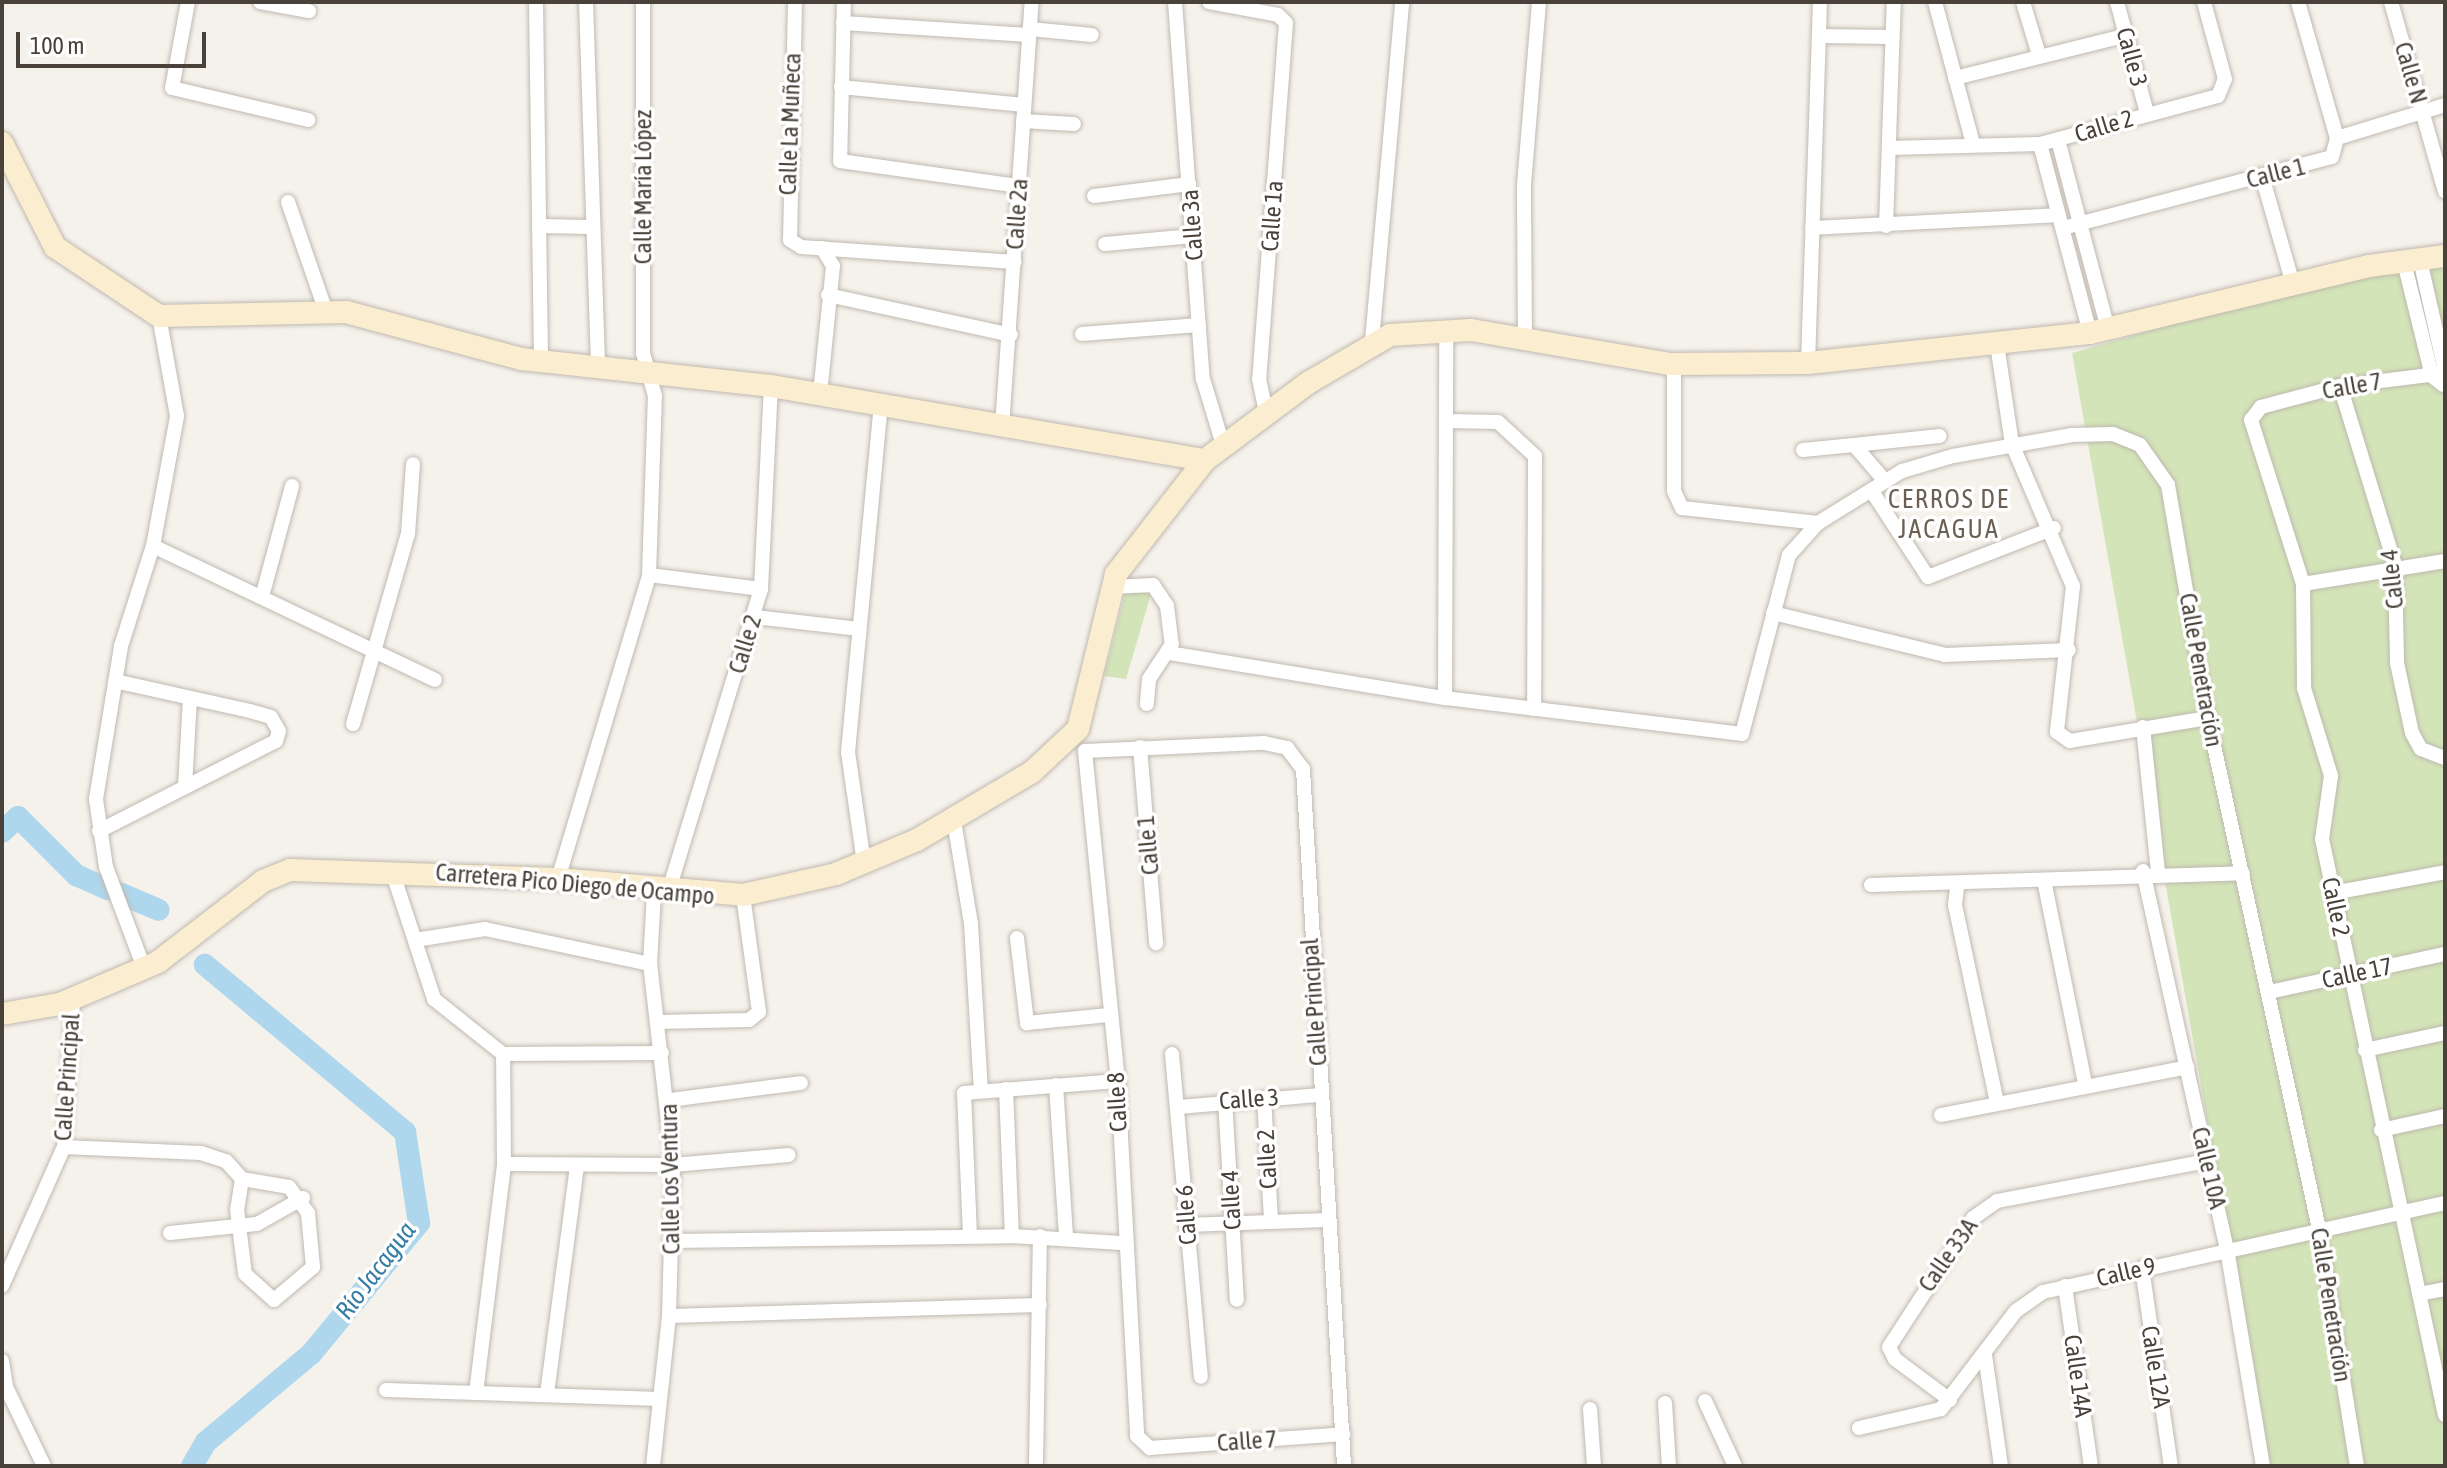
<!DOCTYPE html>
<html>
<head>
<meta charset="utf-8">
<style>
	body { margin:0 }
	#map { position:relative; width:2447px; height:1468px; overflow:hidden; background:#f5f2ec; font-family:"Asap Condensed",sans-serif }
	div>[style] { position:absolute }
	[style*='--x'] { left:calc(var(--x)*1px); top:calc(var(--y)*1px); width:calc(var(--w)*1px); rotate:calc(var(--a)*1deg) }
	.green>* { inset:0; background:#d3e5b8 }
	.river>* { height:22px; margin:-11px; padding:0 11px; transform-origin:11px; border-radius:11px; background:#aed6ec }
	.roads { filter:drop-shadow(0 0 2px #c0b9af) drop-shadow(0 0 2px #c0b9af) }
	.street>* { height:14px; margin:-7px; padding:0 7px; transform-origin:7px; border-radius:7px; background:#fff }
	.secondary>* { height:22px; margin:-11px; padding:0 11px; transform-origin:11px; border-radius:11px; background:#fbeed0 }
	span { translate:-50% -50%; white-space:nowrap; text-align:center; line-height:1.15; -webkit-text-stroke:7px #fff; paint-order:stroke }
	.street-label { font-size:24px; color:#49423a }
	.neighbourhood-label { font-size:26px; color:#6b6052; letter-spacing:2px }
	.water-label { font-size:26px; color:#387da6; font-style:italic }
	.frame { position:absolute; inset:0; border:4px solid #49423a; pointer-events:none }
	.scale { position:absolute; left:16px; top:32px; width:190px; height:36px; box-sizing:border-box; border:4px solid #49423a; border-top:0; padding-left:10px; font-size:24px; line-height:28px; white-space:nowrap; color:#49423a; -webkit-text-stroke:6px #fff; paint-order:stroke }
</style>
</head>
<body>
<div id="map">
	<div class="green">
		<div style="clip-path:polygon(2445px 266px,2445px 1466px,2268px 1466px,2072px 353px,2316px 284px)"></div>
		<div style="clip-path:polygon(1126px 590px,1151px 594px,1126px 679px,1104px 676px)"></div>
	</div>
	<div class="river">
		<div style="--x:2;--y:832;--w:22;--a:-43"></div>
		<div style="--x:18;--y:817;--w:82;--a:45"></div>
		<div style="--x:76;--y:875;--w:35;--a:24"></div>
		<div style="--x:119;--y:893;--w:43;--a:23"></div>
		<div style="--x:192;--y:1466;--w:28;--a:-60"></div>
		<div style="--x:206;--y:1442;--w:137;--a:-40"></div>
		<div style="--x:311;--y:1354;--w:170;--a:-50.5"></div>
		<div style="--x:419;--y:1223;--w:92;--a:-98.7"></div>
		<div style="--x:405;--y:1132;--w:261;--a:-140.1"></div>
	</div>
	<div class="roads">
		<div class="street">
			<div style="--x:188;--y:2;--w:87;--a:100.5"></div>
			<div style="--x:172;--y:88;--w:140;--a:13.2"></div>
			<div style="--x:260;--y:2;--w:50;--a:10.4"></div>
			<div style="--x:536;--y:2;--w:360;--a:89.2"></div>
			<div style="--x:586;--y:2;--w:367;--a:88.1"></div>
			<div style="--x:795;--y:2;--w:238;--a:91.2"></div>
			<div style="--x:790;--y:240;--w:13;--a:32"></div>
			<div style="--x:801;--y:247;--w:214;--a:4"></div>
			<div style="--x:844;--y:2;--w:159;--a:91.4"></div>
			<div style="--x:840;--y:161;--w:181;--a:8"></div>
			<div style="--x:1175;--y:2;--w:378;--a:85.8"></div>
			<div style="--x:1203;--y:379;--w:69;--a:73.1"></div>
			<div style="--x:1209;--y:2;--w:70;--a:10.7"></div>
			<div style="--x:1278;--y:15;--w:11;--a:45"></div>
			<div style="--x:1286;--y:23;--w:357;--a:94.3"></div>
			<div style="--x:1259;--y:379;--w:35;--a:78"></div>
			<div style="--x:1935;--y:2;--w:147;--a:75"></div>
			<div style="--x:2023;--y:2;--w:55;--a:73.2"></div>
			<div style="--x:2117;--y:2;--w:115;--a:74.9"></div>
			<div style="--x:2391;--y:2;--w:197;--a:74.1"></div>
			<div style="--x:843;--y:23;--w:186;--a:3.7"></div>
			<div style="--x:1030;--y:29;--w:62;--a:5.5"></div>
			<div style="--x:1819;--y:36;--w:73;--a:0.8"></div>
			<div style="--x:1955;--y:78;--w:177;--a:-14"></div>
			<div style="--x:841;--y:87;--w:184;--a:5.6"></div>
			<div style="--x:1023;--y:121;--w:51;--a:3.4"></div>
			<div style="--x:2337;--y:138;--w:113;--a:-17"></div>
			<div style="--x:2058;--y:140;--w:196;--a:75.2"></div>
			<div style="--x:2040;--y:144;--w:196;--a:75.2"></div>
			<div style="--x:1890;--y:148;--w:150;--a:-1.5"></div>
			<div style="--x:2040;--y:144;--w:184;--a:-15.1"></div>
			<div style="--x:2218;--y:96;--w:18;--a:-68"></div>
			<div style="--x:2225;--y:79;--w:80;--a:-105.3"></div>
			<div style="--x:2262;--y:176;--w:112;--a:74"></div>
			<div style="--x:1094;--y:196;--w:96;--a:-7.2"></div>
			<div style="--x:288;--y:202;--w:113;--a:70.9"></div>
			<div style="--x:539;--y:226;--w:53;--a:1.1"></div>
			<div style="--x:1886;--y:226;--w:224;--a:-88"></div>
			<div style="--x:1812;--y:228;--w:247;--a:-3"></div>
			<div style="--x:2063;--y:228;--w:278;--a:-14.8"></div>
			<div style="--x:2332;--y:157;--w:20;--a:-75"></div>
			<div style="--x:2337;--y:138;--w:141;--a:-106"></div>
			<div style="--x:1105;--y:244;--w:88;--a:-5.2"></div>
			<div style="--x:2420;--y:260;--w:113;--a:77.2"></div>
			<div style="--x:2404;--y:262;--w:117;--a:76.2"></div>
			<div style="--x:2432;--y:376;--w:14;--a:39"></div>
			<div style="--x:828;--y:295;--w:187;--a:12.3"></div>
			<div style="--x:1082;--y:334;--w:117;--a:-4.4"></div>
			<div style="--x:1372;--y:341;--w:340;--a:-84.9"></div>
			<div style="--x:1525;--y:341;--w:156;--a:-90.4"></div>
			<div style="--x:1524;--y:185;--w:184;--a:-85.3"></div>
			<div style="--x:1997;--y:344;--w:101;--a:81.5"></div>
			<div style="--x:2012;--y:444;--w:155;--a:66.8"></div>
			<div style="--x:2073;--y:586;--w:147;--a:96.3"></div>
			<div style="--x:2057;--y:732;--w:16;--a:35"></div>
			<div style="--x:2070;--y:741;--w:140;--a:-9.5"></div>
			<div style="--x:1808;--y:363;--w:361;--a:-88.1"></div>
			<div style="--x:1674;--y:365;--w:126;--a:90"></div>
			<div style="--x:1674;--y:491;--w:19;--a:65"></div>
			<div style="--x:1682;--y:508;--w:137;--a:6.3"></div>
			<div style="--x:2445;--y:373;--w:106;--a:172.9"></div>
			<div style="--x:2340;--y:386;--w:82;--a:165.1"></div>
			<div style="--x:2261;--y:407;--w:16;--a:128"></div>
			<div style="--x:2251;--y:420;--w:172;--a:72.4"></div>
			<div style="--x:2303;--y:584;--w:104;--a:89.4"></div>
			<div style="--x:2304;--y:688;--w:92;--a:72.9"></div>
			<div style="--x:2331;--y:776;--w:64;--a:98.1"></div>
			<div style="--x:2322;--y:839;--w:589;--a:77.95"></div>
			<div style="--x:2340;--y:386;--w:187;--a:72.9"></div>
			<div style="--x:2395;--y:565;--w:98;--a:88.8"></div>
			<div style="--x:2397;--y:663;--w:72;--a:77.9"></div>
			<div style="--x:2412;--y:733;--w:18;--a:61"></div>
			<div style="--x:2421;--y:749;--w:26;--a:21"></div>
			<div style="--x:820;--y:394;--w:129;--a:-84.2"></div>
			<div style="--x:833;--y:266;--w:21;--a:-121"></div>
			<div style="--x:1446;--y:421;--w:52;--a:1.1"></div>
			<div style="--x:1498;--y:422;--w:50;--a:42.6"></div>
			<div style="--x:1535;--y:456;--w:253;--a:90.2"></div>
			<div style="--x:1002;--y:426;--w:425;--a:-86"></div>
			<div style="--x:1854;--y:445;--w:86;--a:-6"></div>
			<div style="--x:1803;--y:450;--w:51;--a:-5.6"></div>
			<div style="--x:1854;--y:445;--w:48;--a:49.3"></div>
			<div style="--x:1871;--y:490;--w:104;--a:56.8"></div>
			<div style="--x:1928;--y:577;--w:135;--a:-21.3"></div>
			<div style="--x:153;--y:546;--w:312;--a:25.4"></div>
			<div style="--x:649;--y:575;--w:113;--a:7.1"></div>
			<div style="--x:2303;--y:584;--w:144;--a:-9.2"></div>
			<div style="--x:1111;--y:587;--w:42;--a:-2.7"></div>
			<div style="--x:1153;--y:585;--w:25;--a:56"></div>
			<div style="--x:1167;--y:606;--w:38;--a:83"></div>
			<div style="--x:1172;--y:644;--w:42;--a:123.3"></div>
			<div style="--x:1149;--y:679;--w:25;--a:95"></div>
			<div style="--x:263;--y:593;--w:111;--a:-74.8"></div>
			<div style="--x:1773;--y:613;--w:177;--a:13.7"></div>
			<div style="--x:1945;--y:655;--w:124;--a:-2.3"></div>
			<div style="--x:755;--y:617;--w:105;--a:6.6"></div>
			<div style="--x:1169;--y:653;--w:280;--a:9.3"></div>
			<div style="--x:1445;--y:698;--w:299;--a:6.9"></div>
			<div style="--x:1742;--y:734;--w:185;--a:-75.3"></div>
			<div style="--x:1789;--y:555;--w:43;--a:-47.8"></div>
			<div style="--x:1818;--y:523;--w:99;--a:-31.8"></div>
			<div style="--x:1902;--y:471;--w:53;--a:-16.4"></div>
			<div style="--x:1953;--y:456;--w:121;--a:-10"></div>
			<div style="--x:2072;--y:435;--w:41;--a:-1.4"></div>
			<div style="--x:2113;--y:434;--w:29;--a:22"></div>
			<div style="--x:2140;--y:445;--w:49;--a:55"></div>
			<div style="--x:2168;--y:485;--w:236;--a:80.3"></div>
			<div style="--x:2208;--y:718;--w:523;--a:77.74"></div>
			<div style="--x:2319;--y:1229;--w:240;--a:80.9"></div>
			<div style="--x:1445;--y:698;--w:370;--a:-89.8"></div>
			<div style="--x:353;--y:724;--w:198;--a:-73.9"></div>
			<div style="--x:408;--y:534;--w:70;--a:-85.9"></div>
			<div style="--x:2143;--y:727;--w:145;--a:84.1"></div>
			<div style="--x:1140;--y:747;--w:197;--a:85.3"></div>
			<div style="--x:1085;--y:751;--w:179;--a:-2.6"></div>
			<div style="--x:1264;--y:743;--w:24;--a:12"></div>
			<div style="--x:1287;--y:748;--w:26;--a:53"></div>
			<div style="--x:1303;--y:769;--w:698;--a:86.63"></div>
			<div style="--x:1085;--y:751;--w:332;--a:84.3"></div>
			<div style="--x:1118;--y:1081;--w:356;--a:86.9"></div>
			<div style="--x:1137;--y:1436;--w:18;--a:43"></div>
			<div style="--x:1150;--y:1448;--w:194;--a:-4.1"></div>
			<div style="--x:185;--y:787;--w:89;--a:-86.8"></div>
			<div style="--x:954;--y:821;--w:104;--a:80.6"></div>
			<div style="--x:971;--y:924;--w:166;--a:86.6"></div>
			<div style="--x:99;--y:831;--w:199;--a:-27"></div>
			<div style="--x:276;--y:741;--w:10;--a:-73"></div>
			<div style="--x:279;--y:731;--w:16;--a:-120"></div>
			<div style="--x:271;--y:717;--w:22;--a:-164"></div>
			<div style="--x:250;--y:711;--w:138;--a:-167.5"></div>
			<div style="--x:864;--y:863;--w:112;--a:-98.2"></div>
			<div style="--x:848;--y:752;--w:349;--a:-84.6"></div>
			<div style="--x:392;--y:871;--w:135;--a:71.8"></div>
			<div style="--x:434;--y:999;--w:88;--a:38.6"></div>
			<div style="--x:503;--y:1054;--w:159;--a:-0.4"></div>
			<div style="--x:2143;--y:871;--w:387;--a:77.5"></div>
			<div style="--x:2227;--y:1249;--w:220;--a:80.6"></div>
			<div style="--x:558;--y:879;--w:317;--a:-73.3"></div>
			<div style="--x:649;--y:575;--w:179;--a:-88.1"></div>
			<div style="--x:655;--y:396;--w:45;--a:-105.6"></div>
			<div style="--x:643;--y:353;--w:351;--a:-90"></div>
			<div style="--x:1871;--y:885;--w:372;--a:-1.8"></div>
			<div style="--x:2045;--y:885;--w:202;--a:78.6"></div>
			<div style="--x:1957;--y:888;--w:17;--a:97"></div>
			<div style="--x:1955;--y:905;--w:202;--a:78"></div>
			<div style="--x:668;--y:893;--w:318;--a:-73"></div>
			<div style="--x:761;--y:589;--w:203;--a:-87.2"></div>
			<div style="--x:2333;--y:893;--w:114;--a:-10.6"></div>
			<div style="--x:1017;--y:938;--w:86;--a:83.3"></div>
			<div style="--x:1027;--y:1023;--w:82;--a:-5.6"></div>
			<div style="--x:415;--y:940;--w:71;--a:-8.9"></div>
			<div style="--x:485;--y:929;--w:169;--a:12"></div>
			<div style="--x:144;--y:968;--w:108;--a:-110.6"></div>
			<div style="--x:106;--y:867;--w:69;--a:-98.4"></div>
			<div style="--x:96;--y:799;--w:155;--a:-80.7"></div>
			<div style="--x:121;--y:646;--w:105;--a:-72.3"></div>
			<div style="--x:153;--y:546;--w:132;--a:-79.5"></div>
			<div style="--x:177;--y:416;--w:102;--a:-100.2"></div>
			<div style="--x:2269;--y:992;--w:180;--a:-12.2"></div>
			<div style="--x:657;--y:1022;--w:92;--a:-1.2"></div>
			<div style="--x:749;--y:1020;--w:13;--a:-39"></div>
			<div style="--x:759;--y:1012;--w:118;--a:-97.8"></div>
			<div style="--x:2365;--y:1050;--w:82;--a:-12"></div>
			<div style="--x:1172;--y:1054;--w:324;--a:84.9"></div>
			<div style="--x:1056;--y:1085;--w:152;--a:86.2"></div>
			<div style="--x:1006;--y:1089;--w:147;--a:87.7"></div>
			<div style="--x:1264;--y:1098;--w:123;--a:86.7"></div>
			<div style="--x:670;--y:1100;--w:132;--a:-7.4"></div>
			<div style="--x:1225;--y:1100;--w:200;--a:86.6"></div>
			<div style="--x:1179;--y:1107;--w:142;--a:-4.9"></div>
			<div style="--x:1941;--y:1115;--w:251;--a:-11"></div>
			<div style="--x:2381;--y:1130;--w:66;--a:-12.3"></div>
			<div style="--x:64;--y:1147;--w:137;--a:2.5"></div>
			<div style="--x:201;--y:1153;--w:26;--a:18"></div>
			<div style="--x:226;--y:1161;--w:24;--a:48"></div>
			<div style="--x:242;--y:1179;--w:30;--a:99"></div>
			<div style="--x:237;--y:1209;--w:65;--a:83"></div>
			<div style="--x:245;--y:1274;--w:39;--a:42"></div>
			<div style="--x:274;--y:1300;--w:51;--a:-40.2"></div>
			<div style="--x:313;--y:1267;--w:54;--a:-95.3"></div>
			<div style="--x:308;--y:1213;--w:32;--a:-126"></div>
			<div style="--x:289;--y:1187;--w:48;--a:-170.3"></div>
			<div style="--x:504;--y:1164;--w:169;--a:0.3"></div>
			<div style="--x:673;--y:1165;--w:116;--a:-4.9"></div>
			<div style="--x:1186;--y:1225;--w:141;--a:-2"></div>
			<div style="--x:170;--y:1233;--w:87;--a:-5.9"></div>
			<div style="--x:257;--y:1224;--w:53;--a:-29.5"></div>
			<div style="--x:970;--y:1236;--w:143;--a:-92.4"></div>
			<div style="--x:964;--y:1093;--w:154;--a:-4.5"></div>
			<div style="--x:673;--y:1241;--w:339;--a:-0.8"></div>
			<div style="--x:1012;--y:1236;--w:109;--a:3.7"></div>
			<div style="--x:2142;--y:1268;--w:200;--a:81.7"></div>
			<div style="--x:2;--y:1286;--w:152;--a:-66"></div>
			<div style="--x:64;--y:1147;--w:148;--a:-86.5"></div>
			<div style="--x:2065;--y:1286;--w:182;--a:81.8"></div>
			<div style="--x:2419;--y:1294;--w:26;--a:-11"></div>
			<div style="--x:669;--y:1316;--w:371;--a:-1.7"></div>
			<div style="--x:1985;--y:1355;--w:112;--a:81.8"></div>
			<div style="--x:2;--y:1361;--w:26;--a:81"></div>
			<div style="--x:6;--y:1387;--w:88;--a:64.3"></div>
			<div style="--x:386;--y:1390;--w:274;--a:1.9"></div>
			<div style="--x:476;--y:1393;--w:231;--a:-83"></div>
			<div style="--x:504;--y:1164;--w:110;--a:-90.5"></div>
			<div style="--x:547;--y:1394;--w:231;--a:-82.5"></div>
			<div style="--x:1950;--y:1400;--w:69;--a:-143.3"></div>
			<div style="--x:1895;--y:1359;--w:13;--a:-117"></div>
			<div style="--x:1889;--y:1347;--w:154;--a:-56.9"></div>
			<div style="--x:1973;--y:1218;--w:29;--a:-35"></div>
			<div style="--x:1997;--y:1201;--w:214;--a:-10.8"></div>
			<div style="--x:1705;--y:1401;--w:72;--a:65.2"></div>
			<div style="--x:1665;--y:1403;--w:63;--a:86.4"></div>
			<div style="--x:1590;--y:1409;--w:57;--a:86"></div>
			<div style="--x:1859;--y:1428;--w:84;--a:-13"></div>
			<div style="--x:1941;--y:1409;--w:123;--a:-52.6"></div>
			<div style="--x:2016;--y:1311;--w:33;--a:-35"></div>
			<div style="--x:2043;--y:1292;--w:412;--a:-12.5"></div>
			<div style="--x:1036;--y:1462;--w:226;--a:-89"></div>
			<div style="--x:653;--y:1466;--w:151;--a:-83.9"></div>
			<div style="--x:669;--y:1316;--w:151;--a:-88.5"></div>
			<div style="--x:673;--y:1165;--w:202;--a:-96.5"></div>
			<div style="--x:650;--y:964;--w:72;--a:-86.8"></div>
		</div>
		<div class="secondary">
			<div style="--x:2;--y:143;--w:117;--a:63"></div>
			<div style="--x:55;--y:247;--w:125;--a:33.6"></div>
			<div style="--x:159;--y:316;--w:187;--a:-1.2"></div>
			<div style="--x:346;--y:312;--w:182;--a:15"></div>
			<div style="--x:522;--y:359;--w:250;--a:6.2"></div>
			<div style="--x:771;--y:386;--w:440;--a:9.7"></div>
			<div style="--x:2;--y:1014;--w:59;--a:-9.8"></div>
			<div style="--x:60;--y:1004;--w:107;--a:-23.2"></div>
			<div style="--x:158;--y:962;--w:133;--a:-37.6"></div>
			<div style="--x:263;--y:881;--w:29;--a:-22"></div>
			<div style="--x:290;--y:870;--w:268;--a:1.9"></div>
			<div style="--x:558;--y:879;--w:186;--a:4.9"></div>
			<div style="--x:743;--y:895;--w:95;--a:-12.7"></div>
			<div style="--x:836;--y:874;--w:88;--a:-22.8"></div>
			<div style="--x:917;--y:840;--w:134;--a:-30.6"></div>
			<div style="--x:1032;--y:772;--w:63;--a:-43.1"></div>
			<div style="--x:1078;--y:729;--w:160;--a:-76.2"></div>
			<div style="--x:1116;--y:574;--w:145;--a:-52"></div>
			<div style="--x:1205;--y:460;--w:129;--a:-36.8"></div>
			<div style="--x:1308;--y:383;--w:95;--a:-30.3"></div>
			<div style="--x:1390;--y:335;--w:81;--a:-3.5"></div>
			<div style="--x:1471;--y:330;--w:201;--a:9.7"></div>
			<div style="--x:1669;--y:364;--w:139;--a:-0.4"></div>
			<div style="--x:1808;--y:363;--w:284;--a:-6.1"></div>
			<div style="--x:2090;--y:333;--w:287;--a:-13.5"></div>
			<div style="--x:2369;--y:266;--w:77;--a:-7.5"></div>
		</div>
	</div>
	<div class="street-label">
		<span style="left:2132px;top:57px;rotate:75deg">Calle 3</span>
		<span style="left:2411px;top:73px;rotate:74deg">Calle N</span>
		<span style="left:790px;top:124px;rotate:-88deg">Calle La Muñeca</span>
		<span style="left:2104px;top:126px;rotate:-17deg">Calle 2</span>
		<span style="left:2276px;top:173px;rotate:-14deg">Calle 1</span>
		<span style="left:643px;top:187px;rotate:-90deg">Calle María López</span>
		<span style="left:1017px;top:214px;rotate:-86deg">Calle 2a</span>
		<span style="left:1272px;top:216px;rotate:-86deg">Calle 1a</span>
		<span style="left:1192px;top:225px;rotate:-94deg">Calle 3a</span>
		<span style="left:2352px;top:386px;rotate:-10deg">Calle 7</span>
		<span style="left:2392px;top:579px;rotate:-96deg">Calle 4</span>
		<span style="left:745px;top:644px;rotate:-73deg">Calle 2</span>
		<span style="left:2201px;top:670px;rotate:80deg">Calle Penetración</span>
		<span style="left:1148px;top:845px;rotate:-95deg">Calle 1</span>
		<span style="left:575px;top:884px;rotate:5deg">Carretera Pico Diego de Ocampo</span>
		<span style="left:2336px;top:907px;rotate:78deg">Calle 2</span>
		<span style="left:2357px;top:973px;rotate:-12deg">Calle 17</span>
		<span style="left:1314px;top:1002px;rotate:-94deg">Calle Principal</span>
		<span style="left:67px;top:1077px;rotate:-86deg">Calle Principal</span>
		<span style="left:1249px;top:1099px;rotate:-4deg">Calle 3</span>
		<span style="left:1117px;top:1102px;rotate:-93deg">Calle 8</span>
		<span style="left:1267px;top:1159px;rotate:-93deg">Calle 2</span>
		<span style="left:2209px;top:1168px;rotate:77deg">Calle 10A</span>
		<span style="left:670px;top:1179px;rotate:-91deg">Calle Los Ventura</span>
		<span style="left:1231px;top:1200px;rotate:-93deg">Calle 4</span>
		<span style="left:1186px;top:1215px;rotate:-94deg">Calle 6</span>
		<span style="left:1948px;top:1255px;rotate:-55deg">Calle 33A</span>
		<span style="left:2126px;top:1272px;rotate:-13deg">Calle 9</span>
		<span style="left:2331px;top:1305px;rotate:81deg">Calle Penetración</span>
		<span style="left:2156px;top:1367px;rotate:81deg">Calle 12A</span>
		<span style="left:2078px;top:1376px;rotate:82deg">Calle 14A</span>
		<span style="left:1247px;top:1441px;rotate:-4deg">Calle 7</span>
	</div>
	<div class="neighbourhood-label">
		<span style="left:1949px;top:515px">CERROS DE<br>JACAGUA</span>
	</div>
	<div class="water-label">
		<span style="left:376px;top:1271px;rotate:-53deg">Río Jacagua</span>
	</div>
	<div class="frame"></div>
	<div class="scale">100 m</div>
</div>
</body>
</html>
